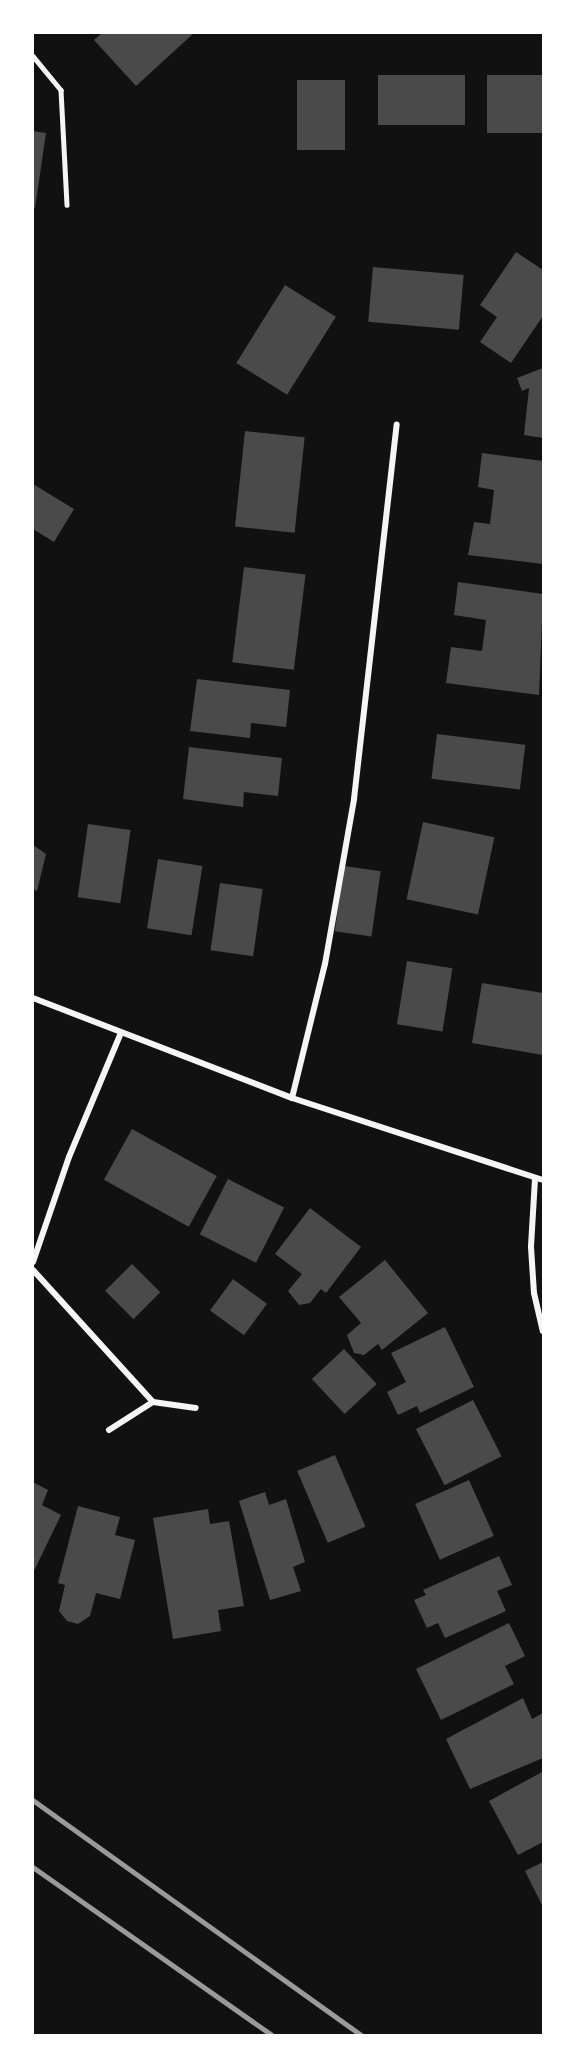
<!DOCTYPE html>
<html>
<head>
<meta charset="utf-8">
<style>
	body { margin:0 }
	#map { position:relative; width:576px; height:2068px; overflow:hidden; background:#111; font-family:Raleway,sans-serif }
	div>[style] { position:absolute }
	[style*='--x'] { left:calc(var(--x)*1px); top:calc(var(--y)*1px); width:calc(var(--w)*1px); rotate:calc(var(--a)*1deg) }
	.building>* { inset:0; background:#4a4a4a; transform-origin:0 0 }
	.service>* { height:4.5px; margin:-2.25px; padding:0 2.25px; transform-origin:2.25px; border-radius:2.25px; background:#f5f5f5 }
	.minor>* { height:6px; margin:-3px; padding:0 3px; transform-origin:3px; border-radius:3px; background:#f5f5f5 }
	.rail>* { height:4.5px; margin:-2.25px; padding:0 2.25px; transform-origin:2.25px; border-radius:2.25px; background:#9a9a9a }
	span { translate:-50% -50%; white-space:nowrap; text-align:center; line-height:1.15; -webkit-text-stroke:6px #fff; paint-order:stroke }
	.frame { position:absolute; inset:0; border:34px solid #fff; pointer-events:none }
</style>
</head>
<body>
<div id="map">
	<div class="building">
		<div style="clip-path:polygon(102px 33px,194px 33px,136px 86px,94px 40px)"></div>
		<div style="left:378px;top:75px;width:87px;height:50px"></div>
		<div style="left:487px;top:75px;width:56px;height:58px"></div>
		<div style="left:297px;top:80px;width:48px;height:70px"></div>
		<div style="clip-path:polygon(33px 131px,46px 133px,35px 208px,33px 207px)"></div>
		<div style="clip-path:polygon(516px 252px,543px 270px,543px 316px,511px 363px,480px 342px,497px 317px,480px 305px)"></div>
		<div style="left:373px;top:267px;width:91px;height:55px;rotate:5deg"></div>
		<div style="left:285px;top:285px;width:60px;height:92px;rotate:32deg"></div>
		<div style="clip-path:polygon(543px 368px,543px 438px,524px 435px,529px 388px,522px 391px,517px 378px)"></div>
		<div style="left:245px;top:431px;width:60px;height:96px;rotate:6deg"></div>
		<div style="clip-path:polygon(482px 453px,543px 461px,543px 564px,468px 555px,474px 522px,490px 524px,494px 490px,478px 487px)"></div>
		<div style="clip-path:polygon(33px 484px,74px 509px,54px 542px,33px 529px)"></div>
		<div style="left:244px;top:567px;width:62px;height:96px;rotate:7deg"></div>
		<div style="clip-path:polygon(458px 582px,543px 594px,539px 695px,446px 683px,451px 647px,482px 651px,486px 620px,454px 615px)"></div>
		<div style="clip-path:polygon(197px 679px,290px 690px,286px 727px,251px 723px,250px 738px,190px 731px)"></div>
		<div style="left:437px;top:734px;width:89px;height:45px;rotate:7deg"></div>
		<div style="clip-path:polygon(189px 747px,282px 758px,278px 796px,244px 792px,243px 807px,183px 799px)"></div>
		<div style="left:423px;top:822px;width:73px;height:79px;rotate:12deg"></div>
		<div style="left:88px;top:824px;width:43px;height:74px;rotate:8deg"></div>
		<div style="clip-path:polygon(33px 845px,46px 854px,37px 891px,33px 889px)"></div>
		<div style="left:158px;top:859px;width:45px;height:70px;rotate:9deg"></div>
		<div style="left:344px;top:866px;width:37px;height:66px;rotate:8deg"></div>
		<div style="left:220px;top:883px;width:43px;height:68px;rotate:8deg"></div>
		<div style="left:407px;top:961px;width:46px;height:64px;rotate:9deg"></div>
		<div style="clip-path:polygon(482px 983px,543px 993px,543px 1055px,472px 1043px)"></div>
		<div style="left:132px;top:1129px;width:97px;height:58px;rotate:29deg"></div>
		<div style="left:228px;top:1179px;width:63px;height:62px;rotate:27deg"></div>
		<div style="clip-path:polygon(310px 1208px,361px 1247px,326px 1293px,321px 1289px,310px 1303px,299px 1305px,288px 1291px,302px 1274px,275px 1254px)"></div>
		<div style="clip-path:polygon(385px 1260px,428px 1313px,382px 1350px,378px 1344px,364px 1355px,354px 1353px,347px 1335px,361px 1323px,339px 1297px)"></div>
		<div style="left:132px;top:1264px;width:40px;height:38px;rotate:45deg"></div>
		<div style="left:233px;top:1279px;width:42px;height:39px;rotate:36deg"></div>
		<div style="clip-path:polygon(445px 1327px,474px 1387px,420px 1413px,417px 1406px,398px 1415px,387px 1392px,406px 1382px,391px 1353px)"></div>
		<div style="left:344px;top:1349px;width:48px;height:44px;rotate:47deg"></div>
		<div style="left:473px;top:1400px;width:63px;height:64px;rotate:63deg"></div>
		<div style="left:335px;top:1455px;width:78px;height:41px;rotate:67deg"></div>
		<div style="left:469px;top:1480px;width:61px;height:59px;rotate:66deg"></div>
		<div style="clip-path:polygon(33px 1482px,48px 1490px,42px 1505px,61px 1515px,33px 1573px)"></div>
		<div style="clip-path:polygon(265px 1492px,269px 1505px,286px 1499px,305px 1562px,293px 1567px,301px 1591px,270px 1600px,239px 1501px)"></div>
		<div style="clip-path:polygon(78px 1506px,120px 1517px,115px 1535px,135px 1540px,120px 1599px,96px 1593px,90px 1616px,78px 1624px,67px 1621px,59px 1611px,65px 1585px,58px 1583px)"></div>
		<div style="clip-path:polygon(208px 1509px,210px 1524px,229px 1521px,244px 1606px,218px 1610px,221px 1631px,173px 1639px,153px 1518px)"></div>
		<div style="clip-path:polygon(499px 1556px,512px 1585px,497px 1591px,506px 1611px,445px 1638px,438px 1623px,427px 1628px,414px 1600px,426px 1595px,423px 1590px)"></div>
		<div style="clip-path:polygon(509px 1623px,525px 1656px,505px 1666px,514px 1684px,441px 1720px,416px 1669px)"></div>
		<div style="clip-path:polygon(523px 1698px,532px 1719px,543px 1713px,543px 1758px,470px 1789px,446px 1739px)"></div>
		<div style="clip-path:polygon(542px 1772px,543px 1842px,518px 1855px,489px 1801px)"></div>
		<div style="clip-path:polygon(543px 1862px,543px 1907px,525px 1871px)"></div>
	</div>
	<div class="service">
		<div style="--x:33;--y:56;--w:44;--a:50.5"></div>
		<div style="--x:61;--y:90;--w:115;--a:87"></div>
	</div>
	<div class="minor">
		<div style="--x:33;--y:998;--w:278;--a:21.1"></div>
		<div style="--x:292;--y:1098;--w:264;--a:18.1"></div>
		<div style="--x:292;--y:1098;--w:138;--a:-76.2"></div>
		<div style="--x:325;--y:964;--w:168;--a:-80"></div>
		<div style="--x:354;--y:799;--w:377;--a:-83.5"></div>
		<div style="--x:535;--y:1179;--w:68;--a:93.4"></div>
		<div style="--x:531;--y:1247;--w:46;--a:86.3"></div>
		<div style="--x:534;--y:1293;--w:39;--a:77"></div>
		<div style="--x:33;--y:1262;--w:111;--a:-71.1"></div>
		<div style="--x:69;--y:1157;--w:132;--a:-67.3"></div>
		<div style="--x:33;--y:1270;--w:178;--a:47.7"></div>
		<div style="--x:109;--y:1430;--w:52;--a:-32.5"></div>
		<div style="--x:153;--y:1402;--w:43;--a:7.9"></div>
	</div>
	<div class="rail">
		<div style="--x:33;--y:1800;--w:403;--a:35.6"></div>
		<div style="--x:33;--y:1867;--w:292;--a:35.1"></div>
	</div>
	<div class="frame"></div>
</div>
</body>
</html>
